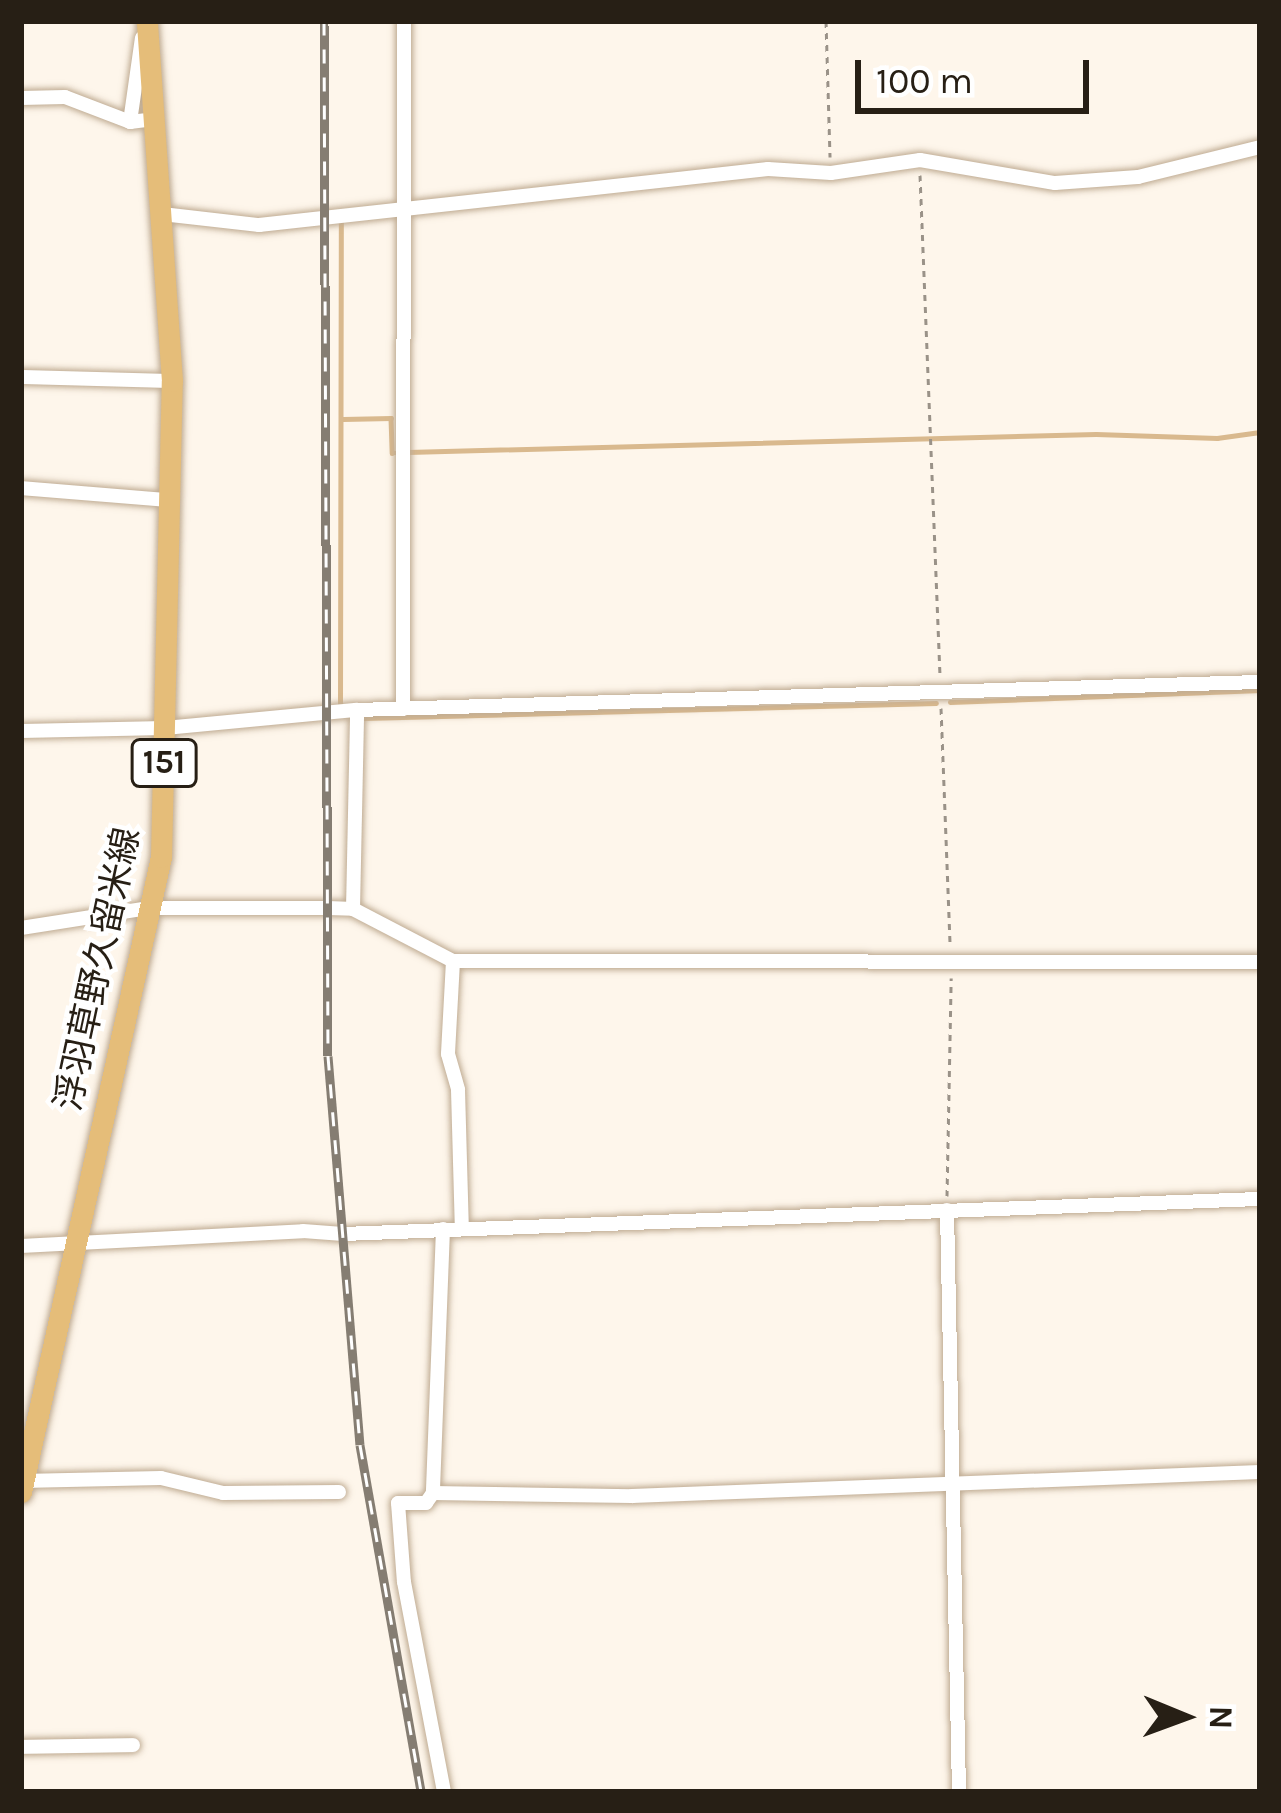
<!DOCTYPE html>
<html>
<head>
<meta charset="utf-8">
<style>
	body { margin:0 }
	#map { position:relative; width:1281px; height:1813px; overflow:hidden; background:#fef6eb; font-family:Karla,"Noto Sans JP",sans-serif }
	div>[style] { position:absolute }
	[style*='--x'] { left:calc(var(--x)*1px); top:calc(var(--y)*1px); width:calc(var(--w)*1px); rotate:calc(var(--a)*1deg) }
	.stream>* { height:4.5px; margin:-2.25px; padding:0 2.25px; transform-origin:2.25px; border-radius:2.25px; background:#d9b98e }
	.path>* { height:3px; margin-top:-1.5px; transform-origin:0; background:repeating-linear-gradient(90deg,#9a9288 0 6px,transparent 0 12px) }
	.roads { filter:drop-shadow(0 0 3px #bfab92) drop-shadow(0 0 3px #bfab92) }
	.minor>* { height:14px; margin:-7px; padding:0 7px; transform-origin:7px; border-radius:7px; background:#fff }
	.primary>* { height:21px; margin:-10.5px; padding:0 10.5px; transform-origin:10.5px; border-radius:10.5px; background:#e5bd79 }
	.rail>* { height:9px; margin-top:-4.5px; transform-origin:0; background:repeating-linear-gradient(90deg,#fff 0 14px,#857d72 0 28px); box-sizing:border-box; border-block:3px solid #857d72 }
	span { translate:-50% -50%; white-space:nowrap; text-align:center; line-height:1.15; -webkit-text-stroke:9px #fff; paint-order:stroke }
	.shield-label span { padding:3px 9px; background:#fff; border:3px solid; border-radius:9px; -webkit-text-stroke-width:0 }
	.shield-label { font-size:33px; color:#271f15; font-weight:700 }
	.street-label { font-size:36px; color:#271f15 }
	.frame { position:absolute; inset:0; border:24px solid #271f15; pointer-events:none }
	.north { position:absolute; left:1125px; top:1657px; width:120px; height:120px; -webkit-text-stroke:9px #fff; paint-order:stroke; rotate:91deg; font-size:33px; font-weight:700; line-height:48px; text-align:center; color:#271f15 }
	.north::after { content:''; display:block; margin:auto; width:42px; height:54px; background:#271f15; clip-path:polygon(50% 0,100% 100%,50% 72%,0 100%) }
	.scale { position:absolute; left:855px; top:60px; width:234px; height:54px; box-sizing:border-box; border:6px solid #271f15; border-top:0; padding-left:15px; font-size:36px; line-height:42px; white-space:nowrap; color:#271f15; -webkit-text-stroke:9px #fff; paint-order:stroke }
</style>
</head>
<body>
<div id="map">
	<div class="stream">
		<div style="--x:343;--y:419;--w:48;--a:-1.2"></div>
		<div style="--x:391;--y:418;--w:35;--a:88"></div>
		<div style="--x:392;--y:453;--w:5;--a:0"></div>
		<div style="--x:408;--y:452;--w:688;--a:-1.5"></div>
		<div style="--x:1096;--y:434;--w:121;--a:1.9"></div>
		<div style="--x:1217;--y:438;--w:43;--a:-7.9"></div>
		<div style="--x:950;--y:702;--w:310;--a:-2.2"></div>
		<div style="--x:340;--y:704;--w:486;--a:-89.9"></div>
		<div style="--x:363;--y:718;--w:573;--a:-1.5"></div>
	</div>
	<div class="path">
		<div style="--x:826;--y:21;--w:136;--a:88.3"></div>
		<div style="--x:920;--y:175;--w:500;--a:87.71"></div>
		<div style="--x:941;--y:708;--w:236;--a:87.8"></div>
		<div style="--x:947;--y:1196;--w:218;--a:-88.9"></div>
	</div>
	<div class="roads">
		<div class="minor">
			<div style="--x:21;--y:98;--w:44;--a:-1.3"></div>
			<div style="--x:65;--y:97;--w:70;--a:21"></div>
			<div style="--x:130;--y:122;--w:26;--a:-7"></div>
			<div style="--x:130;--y:122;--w:85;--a:-81.9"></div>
			<div style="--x:162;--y:214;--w:98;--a:6.5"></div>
			<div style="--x:259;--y:225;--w:512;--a:-6.28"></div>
			<div style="--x:768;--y:169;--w:63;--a:3.6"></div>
			<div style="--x:831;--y:173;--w:90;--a:-8.3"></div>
			<div style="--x:920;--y:160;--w:137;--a:9.7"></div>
			<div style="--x:1055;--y:183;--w:83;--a:-4.1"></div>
			<div style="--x:1138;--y:177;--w:126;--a:-13.8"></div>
			<div style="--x:21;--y:377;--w:151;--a:1.5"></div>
			<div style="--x:21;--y:488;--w:147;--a:4.7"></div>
			<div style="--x:403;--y:709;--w:688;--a:-89.92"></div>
			<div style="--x:21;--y:731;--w:144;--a:-1.2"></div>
			<div style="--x:165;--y:728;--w:193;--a:-5.4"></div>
			<div style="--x:357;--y:710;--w:903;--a:-1.78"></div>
			<div style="--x:353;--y:909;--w:199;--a:-88.8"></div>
			<div style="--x:21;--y:928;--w:130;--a:-8.9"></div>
			<div style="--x:149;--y:908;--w:179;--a:0"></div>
			<div style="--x:328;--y:908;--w:25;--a:2"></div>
			<div style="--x:353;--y:909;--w:113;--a:27.5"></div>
			<div style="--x:453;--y:961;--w:807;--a:0.07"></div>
			<div style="--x:453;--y:961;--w:93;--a:93.1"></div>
			<div style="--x:448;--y:1054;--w:37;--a:74"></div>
			<div style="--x:458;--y:1090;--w:139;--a:88.4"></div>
			<div style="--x:947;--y:1210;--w:582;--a:88.82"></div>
			<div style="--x:443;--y:1229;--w:264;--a:92.2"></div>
			<div style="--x:433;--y:1493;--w:12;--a:125"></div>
			<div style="--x:426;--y:1503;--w:28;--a:180"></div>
			<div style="--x:398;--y:1503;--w:79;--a:85.7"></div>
			<div style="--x:404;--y:1582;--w:214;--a:79.2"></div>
			<div style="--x:21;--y:1246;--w:282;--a:-3"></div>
			<div style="--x:303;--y:1231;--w:40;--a:4.3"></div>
			<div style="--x:343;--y:1234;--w:918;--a:-2.19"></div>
			<div style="--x:21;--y:1481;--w:140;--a:-1.2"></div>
			<div style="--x:161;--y:1478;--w:64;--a:13.6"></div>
			<div style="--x:223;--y:1493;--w:116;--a:-0.5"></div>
			<div style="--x:433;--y:1493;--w:199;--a:0.9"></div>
			<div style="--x:632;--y:1496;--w:628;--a:-2.19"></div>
			<div style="--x:21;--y:1747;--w:112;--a:-1"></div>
		</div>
		<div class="primary">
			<div style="--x:21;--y:1492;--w:650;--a:-77.57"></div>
			<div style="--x:161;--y:857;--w:476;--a:-88.7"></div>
			<div style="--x:172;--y:381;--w:361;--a:-94"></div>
		</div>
	</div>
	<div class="rail">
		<div style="--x:324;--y:21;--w:1035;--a:89.78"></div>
		<div style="--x:328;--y:1056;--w:390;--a:85.3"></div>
		<div style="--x:360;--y:1445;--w:352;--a:80"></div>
	</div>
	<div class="shield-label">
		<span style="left:164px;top:763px">151</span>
	</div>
	<div class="street-label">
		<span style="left:98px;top:969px;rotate:-78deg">浮羽草野久留米線</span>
	</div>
	<div class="frame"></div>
	<div class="north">N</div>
	<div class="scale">100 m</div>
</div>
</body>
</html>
